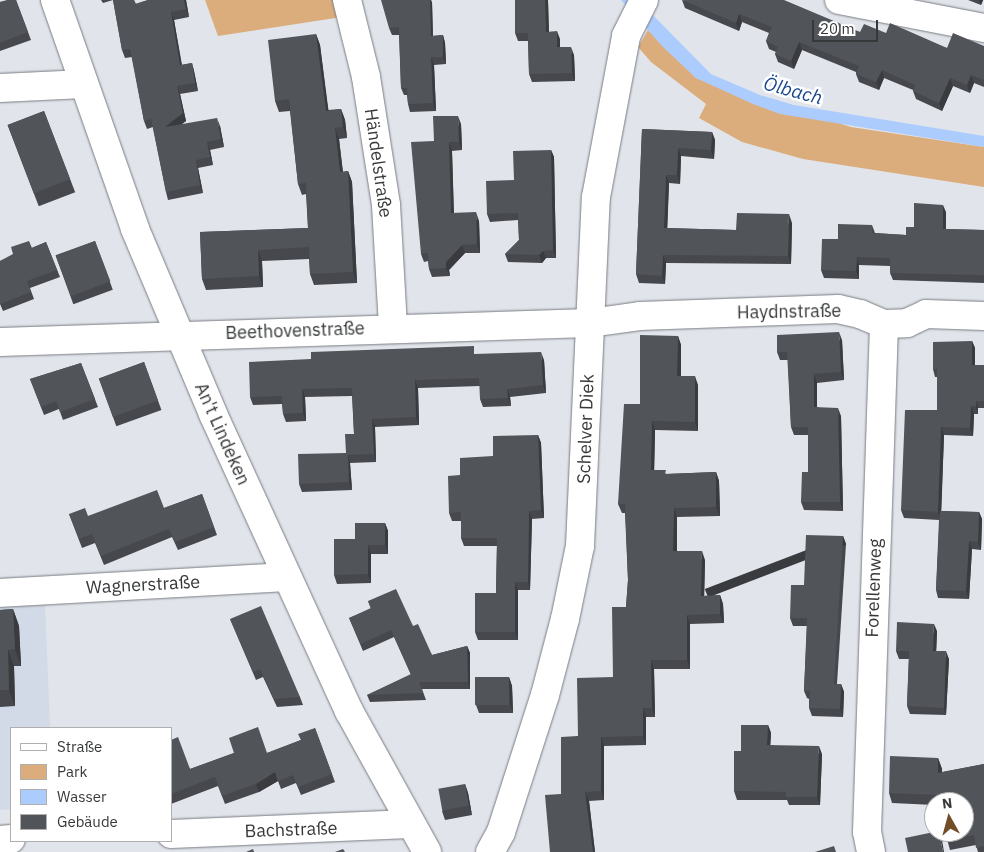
<!DOCTYPE html>
<html>
<head>
<meta charset="utf-8">
<style>
	body { margin:0 }
	#map { position:relative; width:984px; height:852px; overflow:hidden; background:#e1e5eb; font-family:"IBM Plex Sans",sans-serif }
	div>[style] { position:absolute }
	[style*='--x'] { left:calc(var(--x)*1px); top:calc(var(--y)*1px); width:calc(var(--w)*1px); rotate:calc(var(--a)*1deg) }
	.built>* { inset:0; background:#d2dae7 }
	.green>* { inset:0; background:#dcad7c }
	.water>* { inset:0; background:#acccfe }
	.roads { filter:drop-shadow(0 0 1px #797c82) drop-shadow(0 0 1px #797c82) }
	.minor>* { height:28px; margin:-14px; padding:0 14px; transform-origin:14px; border-radius:14px; background:#fff }
	.wall>* { inset:0; background:#46484d; transform-origin:0 0 }
	.shaded-wall>* { inset:0; background:#393b3e; transform-origin:0 0 }
	.building>* { inset:0; background:#515459; transform-origin:0 0 }
	span { translate:-50% -50%; white-space:nowrap; text-align:center; line-height:1.15; -webkit-text-stroke:5px #fff; paint-order:stroke }
	.street-label { font-size:18px; color:#36383a }
	.water-label { font-size:19px; color:#18478e; font-style:italic }
	.legend { position:absolute; left:10px; top:727px; width:162px; height:115px; box-sizing:border-box; background:#fff; border:1px solid #afafb0; margin:0; padding:6px 9px; list-style:none; font-size:15px; color:#36383a }
	.legend li { display:flex; align-items:center; gap:10px; height:25px }
	.legend b { width:25px; border:1px solid #afafb0 }
	.north { position:absolute; left:924px; top:792px; width:50px; height:50px; box-sizing:border-box; background:#fff; border:1px solid #afafb0; border-radius:50%; rotate:353deg; font-size:14px; font-weight:700; line-height:20px; text-align:center; color:#36383a }
	.north::after { content:''; display:block; margin:auto; width:18px; height:22px; background:#714e27; clip-path:polygon(50% 0,100% 100%,50% 72%,0 100%) }
	.scale { position:absolute; left:812px; top:20px; width:66px; height:22px; box-sizing:border-box; border:2px solid #36383a; border-top:0; padding-left:6px; font-size:15px; line-height:18px; white-space:nowrap; color:#36383a; -webkit-text-stroke:4px #fff; paint-order:stroke }
</style>
</head>
<body>
<div id="map">
	<div class="built">
		<div style="clip-path:polygon(45px 605px,50px 728px,11px 728px,11px 809px,0 810px,0 607px)"></div>
	</div>
	<div class="green">
		<div style="clip-path:polygon(205px 0,337px 0,342px 17px,218px 36px)"></div>
		<div style="clip-path:polygon(648px 30px,696px 78px,851px 127px,984px 147px,984px 187px,803px 159px,742px 142px,699px 118px,706px 104px,651px 62px,638px 47px)"></div>
	</div>
	<div class="water">
		<div style="clip-path:polygon(621px 0,638px 0,711px 74px,760px 95px,794px 105px,984px 136px,984px 147px,780px 114px,753px 104px,696px 78px,663px 47px)"></div>
	</div>
	<div class="roads">
		<div class="minor">
			<div style="--x:55;--y:0;--w:243;--a:70.7"></div>
			<div style="--x:135;--y:229;--w:201;--a:67.1"></div>
			<div style="--x:213;--y:414;--w:327;--a:65.4"></div>
			<div style="--x:349;--y:711;--w:161;--a:61"></div>
			<div style="--x:347;--y:0;--w:79;--a:76.1"></div>
			<div style="--x:366;--y:77;--w:130;--a:81.1"></div>
			<div style="--x:386;--y:205;--w:123;--a:86.7"></div>
			<div style="--x:839;--y:0;--w:148;--a:10.9"></div>
			<div style="--x:0;--y:88;--w:84;--a:-2.7"></div>
			<div style="--x:0;--y:342;--w:590;--a:-1.84"></div>
			<div style="--x:590;--y:323;--w:50;--a:-8"></div>
			<div style="--x:640;--y:316;--w:198;--a:-2"></div>
			<div style="--x:838;--y:309;--w:23;--a:13"></div>
			<div style="--x:860;--y:314;--w:26;--a:23"></div>
			<div style="--x:884;--y:324;--w:23;--a:-2"></div>
			<div style="--x:907;--y:323;--w:21;--a:-25"></div>
			<div style="--x:926;--y:314;--w:58;--a:2"></div>
			<div style="--x:0;--y:593;--w:287;--a:-3.2"></div>
			<div style="--x:171;--y:834;--w:239;--a:-2.4"></div>
			<div style="--x:0;--y:840;--w:11;--a:-5"></div>
			<div style="--x:490;--y:852;--w:23;--a:-61"></div>
			<div style="--x:501;--y:832;--w:144;--a:-72.2"></div>
			<div style="--x:545;--y:695;--w:79;--a:-75.3"></div>
			<div style="--x:565;--y:619;--w:75;--a:-78.4"></div>
			<div style="--x:580;--y:546;--w:349;--a:-87.4"></div>
			<div style="--x:596;--y:197;--w:164;--a:-79.4"></div>
			<div style="--x:626;--y:36;--w:40;--a:-63.4"></div>
			<div style="--x:871;--y:852;--w:20;--a:-101"></div>
			<div style="--x:867;--y:832;--w:508;--a:-88.08"></div>
		</div>
	</div>
	<div class="wall">
		<div style="clip-path:polygon(16px 0,31px 40px,0 51px,0 2px)"></div>
		<div style="clip-path:polygon(101px 0,134px 0,136px 4px,148px 0,186px 0,189px 17px,174px 20px,182px 65px,192px 63px,194px 71px,198px 91px,180px 94px,186px 121px,181px 124px,220px 126px,224px 147px,210px 150px,213px 165px,198px 168px,203px 193px,168px 200px,166px 192px,153px 127px,147px 129px,144px 121px,132px 57px,125px 58px,122px 50px,113px 0,103px 3px)"></div>
		<div style="clip-path:polygon(515px 0,548px 0,549px 32px,560px 39px,560px 47px,574px 55px,575px 81px,532px 82px,529px 74px,528px 41px,518px 41px,515px 33px)"></div>
		<div style="clip-path:polygon(682px 0,860px 32px,886px 33px,947px 48px,984px 46px,984px 87px,974px 83px,970px 93px,953px 86px,942px 111px,916px 99px,913px 91px,913px 90px,884px 78px,879px 90px,859px 82px,856px 74px,856px 72px,802px 50px,794px 69px,778px 62px,775px 54px,776px 52px,769px 49px,766px 41px,769px 33px,742px 22px,739px 31px,685px 8px)"></div>
		<div style="clip-path:polygon(968px 0,983px 0,981px 5px)"></div>
		<div style="clip-path:polygon(432px 2px,433px 36px,443px 35px,445px 43px,446px 64px,434px 65px,436px 111px,410px 112px,408px 104px,407px 95px,404px 95px,401px 88px,399px 35px,392px 35px,389px 28px)"></div>
		<div style="clip-path:polygon(316px 34px,320px 45px,328px 110px,341px 109px,345px 120px,347px 138px,339px 139px,343px 172px,348px 171px,352px 182px,357px 283px,314px 285px,310px 274px,309px 259px,262px 261px,263px 287px,206px 290px,202px 279px,200px 232px,308px 228px,306px 194px,302px 195px,298px 184px,290px 111px,279px 112px,275px 101px)"></div>
		<div style="left:44px;top:111px;width:87px;height:39px;rotate:69deg"></div>
		<div style="clip-path:polygon(461px 124px,462px 150px,452px 151px,454px 213px,479px 221px,480px 253px,465px 253px,449px 270px,450px 276px,432px 277px,429px 269px,428px 261px,424px 262px,421px 254px,434px 141px)"></div>
		<div style="clip-path:polygon(642px 129px,712px 132px,715px 140px,714px 159px,681px 156px,680px 184px,669px 183px,667px 228px,736px 230px,792px 223px,791px 264px,666px 263px,665px 284px,639px 283px,636px 274px)"></div>
		<div style="clip-path:polygon(551px 150px,554px 157px,556px 258px,546px 258px,542px 263px,508px 262px,505px 254px,519px 240px,518px 220px,490px 222px,487px 214px,514px 180px)"></div>
		<div style="clip-path:polygon(946px 212px,946px 229px,984px 230px,984px 283px,893px 280px,890px 273px,890px 266px,859px 265px,859px 279px,824px 278px,821px 270px,838px 239px,872px 225px,875px 233px,906px 235px,914px 227px)"></div>
		<div style="left:95px;top:241px;width:52px;height:42px;rotate:70deg"></div>
		<div style="clip-path:polygon(46px 242px,60px 277px,30px 288px,34px 299px,3px 311px,0 304px,0 261px)"></div>
		<div style="clip-path:polygon(678px 336px,681px 345px,681px 376px,698px 385px,698px 431px,655px 430px,654px 470px,667px 474px,716px 472px,719px 481px,720px 516px,677px 517px,677px 551px,705px 560px,704px 596px,720px 595px,723px 604px,724px 623px,690px 624px,690px 669px,654px 669px,655px 717px,646px 717px,646px 745px,604px 746px,604px 800px,589px 801px,595px 852px,550px 852px,561px 794px,578px 736px,613px 677px,626px 607px,628px 580px,625px 513px,622px 513px,618px 504px,640px 404px)"></div>
		<div style="clip-path:polygon(842px 340px,844px 380px,817px 383px,817px 407px,841px 416px,843px 511px,804px 510px,801px 502px,808px 472px,808px 435px,794px 435px,791px 427px,788px 360px,780px 360px,777px 352px)"></div>
		<div style="clip-path:polygon(972px 341px,975px 348px,975px 365px,984px 365px,984px 408px,978px 408px,978px 414px,974px 414px,973px 436px,944px 435px,941px 511px,979px 512px,982px 519px,981px 550px,972px 549px,969px 599px,938px 598px,936px 590px,939px 520px,904px 518px,901px 510px,937px 410px,937px 377px,935px 377px,933px 369px)"></div>
		<div style="clip-path:polygon(477px 354px,544px 360px,546px 393px,510px 397px,511px 406px,483px 407px,480px 399px,480px 386px,418px 388px,419px 425px,375px 427px,376px 462px,350px 463px,352px 490px,302px 492px,299px 484px,346px 453px,354px 434px,352px 396px,305px 397px,306px 421px,286px 422px,283px 414px,282px 404px,253px 405px,250px 397px)"></div>
		<div style="left:144px;top:362px;width:51px;height:48px;rotate:70deg"></div>
		<div style="clip-path:polygon(81px 363px,98px 407px,63px 420px,59px 409px,44px 415px,30px 379px)"></div>
		<div style="clip-path:polygon(538px 435px,541px 443px,544px 518px,532px 519px,530px 590px,518px 590px,518px 640px,478px 640px,475px 632px,496px 593px,497px 546px,464px 546px,461px 538px,461px 521px,452px 521px,449px 513px,460px 475px,493px 456px)"></div>
		<div style="clip-path:polygon(202px 494px,217px 535px,178px 550px,172px 537px,104px 565px,95px 543px,82px 548px,69px 514px,88px 516px,164px 508px)"></div>
		<div style="clip-path:polygon(385px 523px,388px 531px,388px 554px,371px 554px,371px 583px,337px 584px,334px 575px,355px 539px)"></div>
		<div style="clip-path:polygon(843px 536px,846px 544px,837px 684px,841px 684px,844px 692px,843px 717px,812px 716px,809px 708px,809px 699px,807px 698px,804px 691px,807px 626px,793px 626px,790px 618px)"></div>
		<div style="clip-path:polygon(368px 601px,413px 626px,432px 655px,467px 646px,470px 653px,470px 689px,422px 689px,426px 700px,370px 702px,367px 695px,411px 675px,394px 637px,363px 651px,349px 618px,371px 609px)"></div>
		<div style="clip-path:polygon(13px 609px,19px 626px,21px 666px,14px 666px,15px 706px,0 707px,0 610px)"></div>
		<div style="clip-path:polygon(230px 619px,300px 697px,303px 705px,277px 707px,263px 677px,256px 680px)"></div>
		<div style="clip-path:polygon(937px 631px,936px 651px,949px 659px,946px 715px,910px 714px,907px 706px,909px 659px,899px 659px,896px 651px)"></div>
		<div style="clip-path:polygon(509px 677px,512px 686px,513px 713px,479px 713px,476px 705px)"></div>
		<div style="clip-path:polygon(768px 725px,771px 733px,770px 745px,822px 754px,820px 805px,789px 805px,787px 800px,737px 800px,734px 791px,741px 751px)"></div>
		<div style="clip-path:polygon(315px 728px,335px 782px,301px 795px,296px 783px,281px 789px,278px 781px,259px 792px,225px 804px,218px 786px,171px 804px,171px 740px,190px 769px,234px 753px,267px 753px,301px 740px)"></div>
		<div style="clip-path:polygon(938px 758px,942px 769px,942px 772px,984px 764px,984px 852px,978px 852px,976px 845px,950px 850px,947px 839px,964px 802px,934px 802px,934px 805px,892px 803px,889px 793px)"></div>
		<div style="clip-path:polygon(465px 784px,468px 793px,472px 815px,445px 820px,442px 811px)"></div>
	</div>
	<div class="shaded-wall">
		<div style="clip-path:polygon(184px 0,186px 0,189px 17px,186px 9px)"></div>
		<div style="clip-path:polygon(430px 0,431px 0,432px 2px,433px 44px,431px 36px)"></div>
		<div style="clip-path:polygon(545px 0,548px 0,549px 40px,546px 32px)"></div>
		<div style="clip-path:polygon(979px 0,983px 0,981px 5px)"></div>
		<div style="clip-path:polygon(171px 12px,174px 20px,183px 73px,180px 65px)"></div>
		<div style="clip-path:polygon(739px 14px,742px 22px,739px 31px,736px 23px)"></div>
		<div style="clip-path:polygon(557px 31px,560px 39px,560px 55px,557px 47px)"></div>
		<div style="clip-path:polygon(316px 34px,320px 45px,330px 122px,326px 111px)"></div>
		<div style="clip-path:polygon(443px 35px,445px 43px,446px 64px,443px 57px)"></div>
		<div style="clip-path:polygon(799px 42px,802px 50px,794px 69px,791px 61px)"></div>
		<div style="clip-path:polygon(571px 47px,574px 55px,575px 81px,572px 73px)"></div>
		<div style="clip-path:polygon(431px 57px,434px 65px,436px 111px,433px 103px)"></div>
		<div style="clip-path:polygon(192px 63px,194px 71px,198px 91px,195px 83px)"></div>
		<div style="clip-path:polygon(882px 70px,884px 78px,879px 90px,876px 82px)"></div>
		<div style="clip-path:polygon(971px 75px,974px 83px,970px 93px,967px 85px)"></div>
		<div style="clip-path:polygon(950px 78px,953px 86px,942px 111px,939px 103px)"></div>
		<div style="clip-path:polygon(177px 86px,180px 94px,186px 121px,168px 135px,165px 127px)"></div>
		<div style="clip-path:polygon(341px 109px,345px 120px,347px 138px,343px 127px)"></div>
		<div style="clip-path:polygon(458px 116px,461px 124px,462px 150px,459px 142px)"></div>
		<div style="clip-path:polygon(217px 118px,220px 126px,224px 147px,221px 139px)"></div>
		<div style="clip-path:polygon(335px 128px,339px 139px,344px 183px,340px 172px)"></div>
		<div style="clip-path:polygon(712px 132px,715px 140px,714px 159px,711px 150px)"></div>
		<div style="clip-path:polygon(207px 142px,210px 150px,213px 165px,210px 157px)"></div>
		<div style="clip-path:polygon(449px 142px,452px 151px,454px 222px,451px 213px)"></div>
		<div style="clip-path:polygon(678px 148px,681px 156px,680px 184px,677px 175px)"></div>
		<div style="clip-path:polygon(551px 150px,554px 157px,556px 258px,553px 250px)"></div>
		<div style="clip-path:polygon(196px 160px,198px 168px,203px 193px,200px 185px)"></div>
		<div style="clip-path:polygon(348px 171px,352px 182px,357px 283px,353px 272px)"></div>
		<div style="clip-path:polygon(666px 175px,669px 183px,667px 237px,664px 228px)"></div>
		<div style="clip-path:polygon(943px 205px,946px 212px,945px 237px,943px 229px)"></div>
		<div style="clip-path:polygon(476px 212px,479px 221px,480px 253px,477px 244px)"></div>
		<div style="clip-path:polygon(789px 214px,792px 223px,791px 264px,788px 256px)"></div>
		<div style="clip-path:polygon(462px 245px,465px 253px,449px 270px,450px 276px,446px 268px,446px 262px)"></div>
		<div style="clip-path:polygon(258px 250px,262px 261px,263px 287px,259px 276px)"></div>
		<div style="clip-path:polygon(543px 251px,546px 258px,542px 263px,539px 255px)"></div>
		<div style="clip-path:polygon(663px 255px,666px 263px,665px 284px,662px 276px)"></div>
		<div style="clip-path:polygon(857px 257px,859px 265px,859px 279px,856px 271px)"></div>
		<div style="clip-path:polygon(839px 332px,842px 340px,844px 380px,841px 372px)"></div>
		<div style="clip-path:polygon(678px 336px,681px 345px,681px 385px,677px 376px)"></div>
		<div style="clip-path:polygon(972px 341px,975px 348px,975px 373px,972px 365px)"></div>
		<div style="clip-path:polygon(541px 352px,544px 360px,546px 393px,543px 385px)"></div>
		<div style="clip-path:polygon(814px 374px,817px 383px,817px 415px,814px 407px)"></div>
		<div style="clip-path:polygon(695px 376px,698px 385px,698px 431px,695px 422px)"></div>
		<div style="clip-path:polygon(415px 380px,418px 388px,419px 425px,416px 417px)"></div>
		<div style="clip-path:polygon(302px 389px,305px 397px,306px 421px,303px 413px)"></div>
		<div style="clip-path:polygon(507px 389px,510px 397px,511px 406px,508px 398px)"></div>
		<div style="clip-path:polygon(976px 401px,978px 408px,978px 414px,976px 406px)"></div>
		<div style="clip-path:polygon(971px 406px,974px 414px,973px 436px,970px 428px)"></div>
		<div style="clip-path:polygon(838px 408px,841px 416px,843px 511px,840px 502px)"></div>
		<div style="clip-path:polygon(372px 419px,375px 427px,376px 462px,374px 454px)"></div>
		<div style="clip-path:polygon(652px 421px,655px 430px,654px 479px,651px 470px)"></div>
		<div style="clip-path:polygon(941px 427px,944px 435px,941px 520px,938px 512px)"></div>
		<div style="clip-path:polygon(538px 435px,541px 443px,544px 518px,541px 510px)"></div>
		<div style="clip-path:polygon(348px 455px,350px 463px,352px 490px,349px 482px)"></div>
		<div style="clip-path:polygon(716px 472px,719px 481px,720px 516px,716px 507px)"></div>
		<div style="clip-path:polygon(674px 508px,677px 517px,677px 560px,673px 551px)"></div>
		<div style="clip-path:polygon(529px 511px,532px 519px,530px 590px,528px 582px)"></div>
		<div style="clip-path:polygon(979px 512px,982px 519px,981px 550px,978px 542px)"></div>
		<div style="clip-path:polygon(385px 523px,388px 531px,388px 554px,385px 545px)"></div>
		<div style="left:843px;top:536px;width:9px;height:148px;rotate:69deg"></div>
		<div style="clip-path:polygon(969px 541px,972px 549px,969px 599px,966px 591px)"></div>
		<div style="clip-path:polygon(368px 545px,371px 554px,371px 583px,368px 574px)"></div>
		<div style="clip-path:polygon(702px 551px,705px 560px,704px 605px,701px 596px)"></div>
		<div style="clip-path:polygon(515px 582px,518px 590px,518px 640px,515px 632px)"></div>
		<div style="clip-path:polygon(720px 595px,723px 604px,724px 623px,720px 614px)"></div>
		<div style="clip-path:polygon(13px 609px,19px 626px,21px 666px,15px 649px)"></div>
		<div style="clip-path:polygon(687px 615px,690px 624px,690px 669px,687px 660px)"></div>
		<div style="clip-path:polygon(934px 624px,937px 631px,936px 658px,933px 651px)"></div>
		<div style="clip-path:polygon(467px 646px,470px 653px,470px 689px,468px 682px)"></div>
		<div style="clip-path:polygon(8px 650px,14px 666px,15px 706px,9px 690px)"></div>
		<div style="clip-path:polygon(946px 651px,949px 659px,946px 715px,944px 708px)"></div>
		<div style="clip-path:polygon(651px 660px,654px 669px,655px 717px,652px 708px)"></div>
		<div style="clip-path:polygon(509px 677px,512px 686px,513px 713px,510px 704px)"></div>
		<div style="clip-path:polygon(841px 684px,844px 692px,843px 717px,840px 709px)"></div>
		<div style="clip-path:polygon(643px 708px,646px 717px,646px 745px,643px 736px)"></div>
		<div style="clip-path:polygon(768px 725px,771px 733px,770px 753px,767px 745px)"></div>
		<div style="clip-path:polygon(601px 737px,604px 746px,604px 800px,601px 791px)"></div>
		<div style="clip-path:polygon(819px 746px,822px 754px,820px 805px,817px 797px)"></div>
		<div style="clip-path:polygon(938px 758px,942px 769px,941px 783px,938px 773px)"></div>
		<div style="clip-path:polygon(275px 772px,278px 781px,259px 792px,256px 784px)"></div>
		<div style="clip-path:polygon(465px 784px,468px 793px,472px 815px,469px 806px)"></div>
		<div style="clip-path:polygon(585px 792px,589px 801px,595px 852px,593px 852px)"></div>
		<div style="clip-path:polygon(939px 832px,942px 840px,944px 852px,943px 852px)"></div>
	</div>
	<div class="building">
		<div style="clip-path:polygon(7px 0,16px 0,28px 32px,0 43px,0 2px)"></div>
		<div style="clip-path:polygon(113px 0,134px 0,135px 4px,148px 0,184px 0,186px 9px,171px 12px,180px 65px,192px 63px,195px 83px,177px 86px,183px 113px,165px 127px,217px 118px,221px 139px,207px 142px,210px 157px,196px 160px,200px 185px,166px 192px,151px 119px,144px 121px,130px 49px,122px 50px)"></div>
		<div style="clip-path:polygon(381px 0,430px 0,431px 36px,443px 35px,443px 57px,431px 57px,433px 103px,408px 104px,407px 88px,401px 88px,399px 27px,389px 28px)"></div>
		<div style="clip-path:polygon(515px 0,545px 0,546px 32px,557px 31px,557px 47px,571px 47px,572px 73px,529px 74px,528px 33px,515px 33px)"></div>
		<div style="clip-path:polygon(682px 0,784px 0,860px 32px,864px 24px,886px 33px,890px 23px,947px 48px,953px 33px,984px 46px,984px 80px,971px 75px,967px 85px,950px 78px,939px 103px,913px 91px,915px 85px,882px 70px,876px 82px,856px 74px,859px 66px,799px 42px,791px 61px,775px 54px,778px 47px,766px 41px,772px 27px,739px 14px,736px 23px)"></div>
		<div style="clip-path:polygon(316px 34px,326px 111px,341px 109px,343px 127px,335px 128px,340px 172px,348px 171px,353px 272px,310px 274px,309px 247px,258px 250px,259px 276px,202px 279px,200px 232px,308px 228px,306px 183px,298px 184px,289px 99px,275px 101px,268px 40px)"></div>
		<div style="left:44px;top:111px;width:73px;height:39px;rotate:69deg"></div>
		<div style="clip-path:polygon(433px 116px,458px 116px,459px 142px,449px 142px,451px 213px,476px 212px,477px 244px,462px 245px,446px 262px,446px 268px,429px 269px,428px 253px,421px 254px,411px 142px,434px 141px)"></div>
		<div style="clip-path:polygon(642px 129px,712px 132px,711px 150px,678px 148px,677px 175px,666px 175px,664px 228px,736px 230px,737px 213px,789px 214px,788px 256px,663px 255px,662px 276px,636px 274px)"></div>
		<div style="clip-path:polygon(551px 150px,553px 250px,543px 251px,539px 255px,505px 254px,519px 240px,518px 213px,487px 214px,486px 181px,514px 180px,513px 151px)"></div>
		<div style="clip-path:polygon(914px 203px,943px 205px,943px 229px,984px 230px,984px 275px,890px 273px,890px 258px,857px 257px,856px 271px,821px 270px,822px 239px,838px 239px,838px 224px,872px 225px,872px 233px,906px 235px,906px 227px,914px 227px)"></div>
		<div style="clip-path:polygon(29px 241px,32px 248px,46px 242px,57px 270px,27px 281px,31px 292px,0 304px,0 261px,13px 254px,11px 247px)"></div>
		<div style="left:95px;top:241px;width:43px;height:42px;rotate:69deg"></div>
		<div style="clip-path:polygon(839px 332px,841px 372px,814px 374px,814px 407px,838px 408px,840px 502px,801px 502px,802px 472px,808px 472px,808px 427px,791px 427px,787px 352px,777px 352px,777px 335px)"></div>
		<div style="clip-path:polygon(640px 335px,678px 336px,677px 376px,695px 376px,695px 422px,652px 421px,651px 470px,666px 470px,665px 474px,716px 472px,716px 507px,674px 508px,673px 551px,702px 551px,701px 596px,720px 595px,720px 614px,687px 615px,687px 660px,651px 660px,652px 708px,643px 708px,643px 736px,601px 737px,601px 791px,585px 792px,593px 852px,550px 852px,545px 795px,561px 794px,561px 737px,578px 736px,577px 678px,613px 677px,612px 607px,626px 607px,628px 580px,625px 504px,618px 504px,624px 404px,640px 404px)"></div>
		<div style="clip-path:polygon(972px 341px,972px 365px,984px 365px,984px 401px,976px 401px,976px 406px,971px 406px,970px 428px,941px 427px,938px 512px,901px 510px,905px 410px,937px 410px,937px 369px,933px 369px,933px 342px)"></div>
		<div style="clip-path:polygon(474px 346px,474px 354px,541px 352px,543px 385px,507px 389px,508px 398px,480px 399px,479px 378px,415px 380px,416px 417px,372px 419px,374px 454px,348px 455px,349px 482px,299px 484px,298px 454px,346px 453px,345px 434px,354px 434px,352px 388px,302px 389px,303px 413px,283px 414px,282px 396px,250px 397px,249px 362px,311px 359px,311px 352px)"></div>
		<div style="left:144px;top:362px;width:41px;height:48px;rotate:70deg"></div>
		<div style="clip-path:polygon(81px 363px,95px 399px,60px 412px,56px 401px,41px 407px,30px 379px)"></div>
		<div style="clip-path:polygon(538px 435px,541px 510px,529px 511px,528px 582px,515px 582px,515px 632px,475px 632px,475px 593px,496px 593px,497px 538px,461px 538px,461px 512px,449px 513px,448px 476px,460px 475px,460px 458px,493px 456px,493px 436px)"></div>
		<div style="clip-path:polygon(157px 490px,164px 508px,202px 494px,214px 527px,175px 542px,169px 529px,101px 556px,92px 534px,79px 539px,69px 514px,85px 508px,88px 516px)"></div>
		<div style="clip-path:polygon(940px 511px,979px 512px,978px 542px,969px 541px,966px 591px,936px 590px)"></div>
		<div style="clip-path:polygon(355px 523px,385px 523px,385px 545px,368px 545px,368px 574px,334px 575px,334px 539px,355px 539px)"></div>
		<div style="clip-path:polygon(806px 535px,843px 536px,834px 684px,841px 684px,840px 709px,809px 708px,810px 691px,804px 691px,807px 618px,790px 618px,791px 585px,804px 585px)"></div>
		<div style="clip-path:polygon(396px 589px,413px 626px,418px 624px,432px 655px,467px 646px,468px 682px,419px 682px,423px 693px,367px 695px,411px 674px,391px 630px,361px 644px,349px 618px,371px 608px,368px 601px)"></div>
		<div style="clip-path:polygon(261px 606px,300px 697px,274px 699px,260px 669px,253px 672px,230px 619px)"></div>
		<div style="clip-path:polygon(13px 609px,15px 649px,8px 650px,9px 690px,0 690px,0 610px)"></div>
		<div style="clip-path:polygon(897px 622px,934px 624px,933px 651px,946px 651px,944px 708px,907px 706px,909px 651px,896px 651px)"></div>
		<div style="left:475px;top:677px;width:34px;height:28px"></div>
		<div style="clip-path:polygon(741px 725px,768px 725px,767px 745px,819px 746px,817px 797px,786px 797px,786px 792px,734px 791px,734px 751px,741px 751px)"></div>
		<div style="clip-path:polygon(258px 727px,267px 753px,301px 740px,298px 734px,315px 728px,332px 774px,298px 787px,293px 775px,278px 781px,275px 772px,256px 784px,222px 796px,215px 777px,171px 794px,171px 740px,178px 737px,190px 769px,234px 753px,229px 738px)"></div>
		<div style="clip-path:polygon(890px 756px,938px 758px,938px 773px,984px 764px,984px 846px,976px 848px,974px 835px,947px 839px,945px 832px,964px 832px,964px 802px,939px 802px,938px 795px,889px 793px)"></div>
		<div style="left:465px;top:784px;width:22px;height:27px;rotate:80deg"></div>
		<div style="clip-path:polygon(934px 832px,939px 832px,943px 852px,908px 852px,905px 838px)"></div>
		<div style="clip-path:polygon(834px 846px,836px 852px,815px 852px)"></div>
		<div style="clip-path:polygon(253px 849px,254px 852px,246px 852px)"></div>
		<div style="clip-path:polygon(343px 849px,345px 852px,335px 852px)"></div>
	</div>
	<div class="street-label">
		<span style="left:378px;top:163px;rotate:82deg">Händelstraße</span>
		<span style="left:789px;top:312px;rotate:-1deg">Haydnstraße</span>
		<span style="left:295px;top:331px;rotate:-2deg">Beethovenstraße</span>
		<span style="left:586px;top:429px;rotate:-88deg">Schelver Diek</span>
		<span style="left:222px;top:434px;rotate:66deg">An't Lindeken</span>
		<span style="left:143px;top:585px;rotate:-3deg">Wagnerstraße</span>
		<span style="left:874px;top:588px;rotate:-88deg">Forellenweg</span>
		<span style="left:291px;top:830px;rotate:-2deg">Bachstraße</span>
	</div>
	<div class="water-label">
		<span style="left:793px;top:91px;rotate:15deg">Ölbach</span>
	</div>
	<ul class="legend">
	<li><b style="height:6px;background:#fff"></b>Straße</li>
	<li><b style="height:14px;background:#dcad7c"></b>Park</li>
	<li><b style="height:14px;background:#acccfe"></b>Wasser</li>
	<li><b style="height:14px;background:#515459"></b>Gebäude</li>
	</ul>
	<div class="north">N</div>
	<div class="scale">20 m</div>
</div>
</body>
</html>
